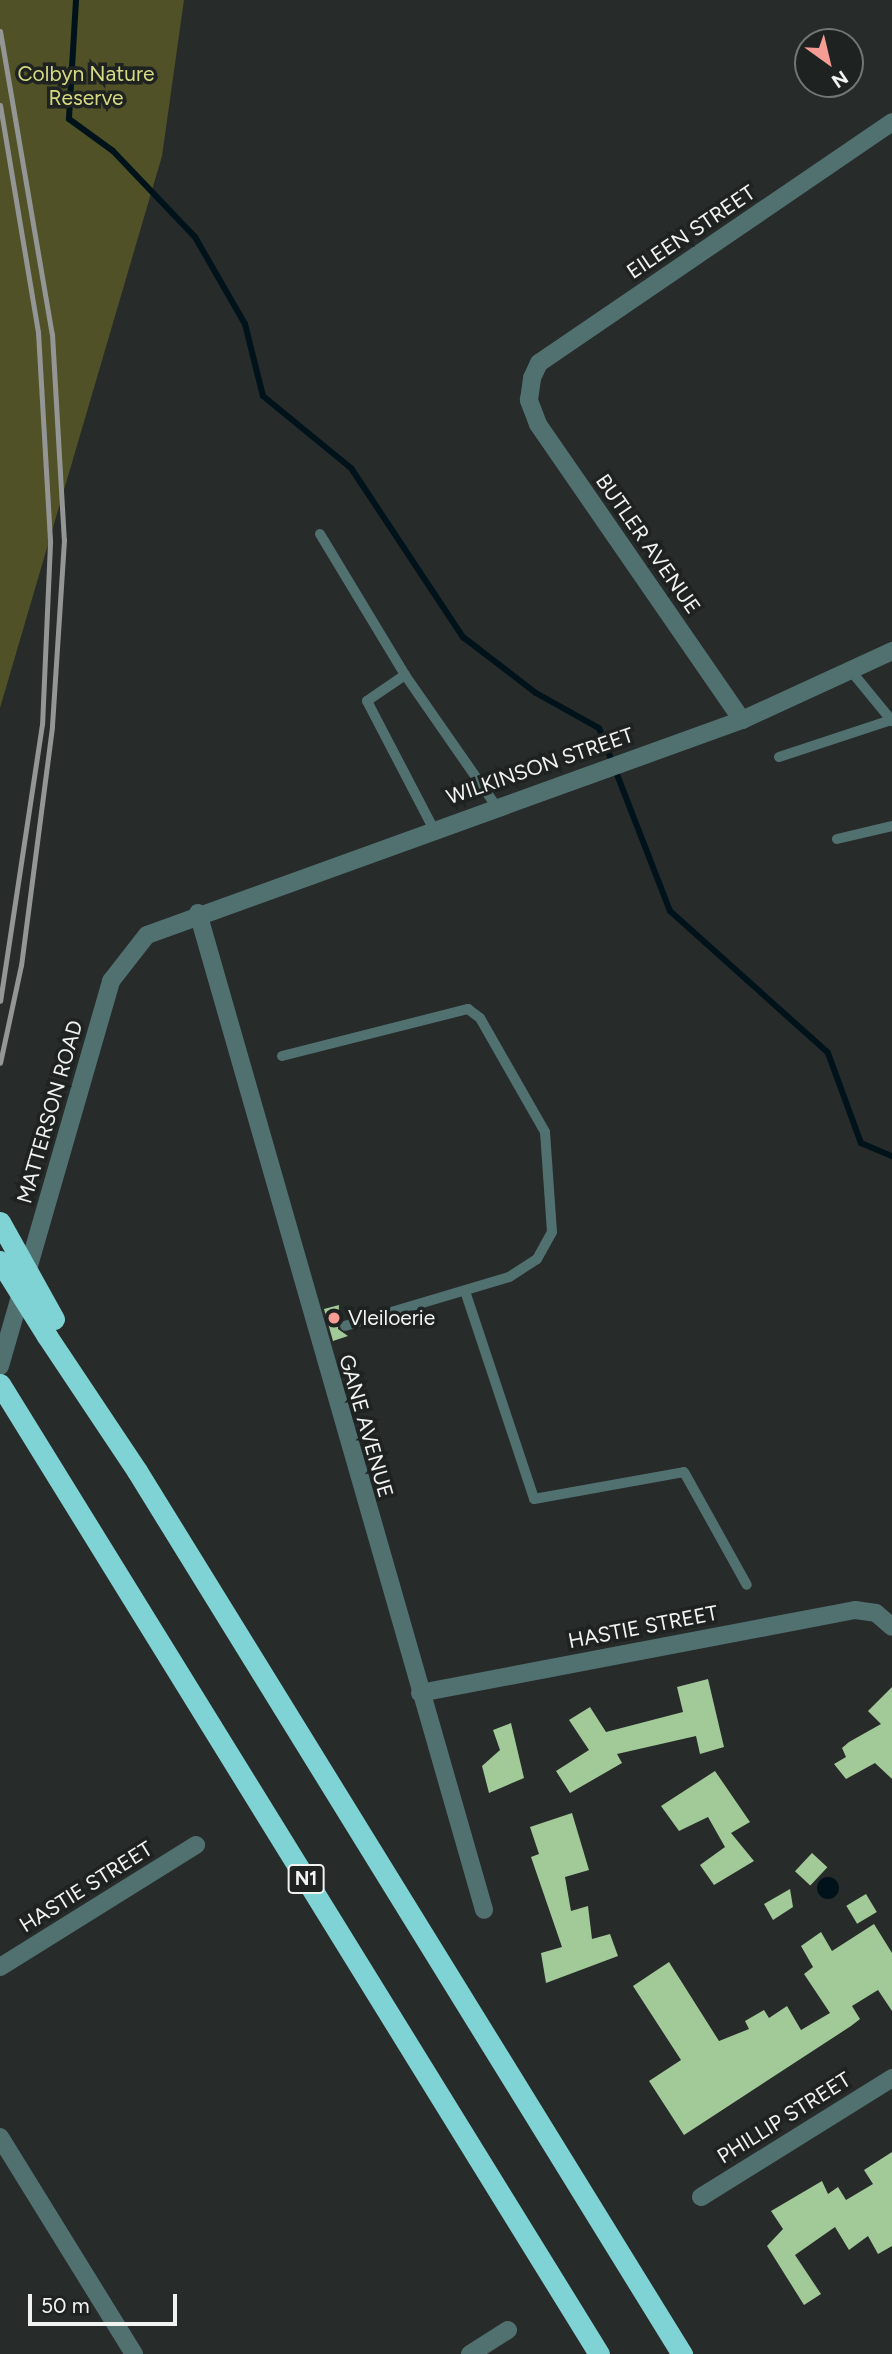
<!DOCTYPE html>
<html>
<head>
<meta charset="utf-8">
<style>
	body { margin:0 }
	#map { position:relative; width:892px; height:2354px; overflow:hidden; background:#272b2a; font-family:Figtree,sans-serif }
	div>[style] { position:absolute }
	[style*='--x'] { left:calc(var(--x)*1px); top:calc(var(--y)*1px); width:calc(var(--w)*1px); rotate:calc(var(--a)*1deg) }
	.green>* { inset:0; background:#505127 }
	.water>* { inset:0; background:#00121a }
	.round { border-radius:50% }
	.stream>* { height:6px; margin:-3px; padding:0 3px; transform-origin:3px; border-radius:3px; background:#00121a }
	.building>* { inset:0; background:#a2ca98; transform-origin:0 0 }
	.lane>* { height:10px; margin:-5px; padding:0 5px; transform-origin:5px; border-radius:5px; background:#517171 }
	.street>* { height:18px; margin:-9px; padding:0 9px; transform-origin:9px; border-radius:9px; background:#517171 }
	.highway>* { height:21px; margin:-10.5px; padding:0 10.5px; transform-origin:10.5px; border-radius:10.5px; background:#7fd3d4 }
	.rail>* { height:5px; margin:-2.5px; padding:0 2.5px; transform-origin:2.5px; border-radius:2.5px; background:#939695 }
	.highway-bridge>* { height:21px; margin:-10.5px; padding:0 10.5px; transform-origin:10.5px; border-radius:10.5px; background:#7fd3d4 }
	.dots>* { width:19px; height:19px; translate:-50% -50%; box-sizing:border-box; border:4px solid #1e2220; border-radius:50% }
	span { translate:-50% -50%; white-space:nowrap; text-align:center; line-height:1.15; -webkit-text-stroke:7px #1e2220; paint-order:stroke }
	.shield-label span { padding:2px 5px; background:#1e2220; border:2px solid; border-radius:5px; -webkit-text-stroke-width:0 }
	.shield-label { font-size:19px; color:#f0f3f2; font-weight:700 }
	.park-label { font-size:21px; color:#d6da81 }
	.street-label { font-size:21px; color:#f0f3f2 }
	.poi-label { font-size:21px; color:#f0f3f2 }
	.left { translate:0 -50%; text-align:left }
	.north { position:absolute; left:794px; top:28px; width:70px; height:70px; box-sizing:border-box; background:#1e2220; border:2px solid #727674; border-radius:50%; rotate:146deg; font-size:19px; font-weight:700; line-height:28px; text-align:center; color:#f0f3f2 }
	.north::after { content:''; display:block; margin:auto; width:24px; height:32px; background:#f59c95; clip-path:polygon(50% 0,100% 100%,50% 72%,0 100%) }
	.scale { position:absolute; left:28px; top:2294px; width:149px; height:32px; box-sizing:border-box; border:4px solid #f0f3f2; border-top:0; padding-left:9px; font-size:21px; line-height:24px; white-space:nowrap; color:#f0f3f2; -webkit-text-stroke:5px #1e2220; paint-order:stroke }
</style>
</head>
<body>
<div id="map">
	<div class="green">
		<div style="clip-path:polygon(0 0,184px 0,162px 156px,0 708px)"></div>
	</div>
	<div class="water">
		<div class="round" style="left:817px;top:1877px;width:22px;height:22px"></div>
	</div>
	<div class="stream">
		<div style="--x:76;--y:0;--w:119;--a:93.4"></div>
		<div style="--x:69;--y:119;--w:54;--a:36"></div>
		<div style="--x:113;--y:151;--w:119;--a:46.4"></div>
		<div style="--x:195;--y:237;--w:100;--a:60.1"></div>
		<div style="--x:245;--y:324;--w:74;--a:76"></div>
		<div style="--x:263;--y:396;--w:114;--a:39.3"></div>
		<div style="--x:351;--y:468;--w:203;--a:56.5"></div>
		<div style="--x:463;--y:637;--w:92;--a:37.5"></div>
		<div style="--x:536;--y:693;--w:72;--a:29.1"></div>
		<div style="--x:599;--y:728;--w:196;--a:68.8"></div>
		<div style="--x:670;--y:911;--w:212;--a:41.9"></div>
		<div style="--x:828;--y:1053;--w:96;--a:69.9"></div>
		<div style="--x:861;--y:1143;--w:34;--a:23"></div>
	</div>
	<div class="building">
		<div style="clip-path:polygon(339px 1305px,338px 1329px,348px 1336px,333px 1341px,324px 1309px)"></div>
		<div style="clip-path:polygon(708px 1679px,724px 1747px,700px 1754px,696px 1736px,617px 1754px,622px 1763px,570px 1793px,556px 1771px,589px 1750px,569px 1720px,590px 1707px,606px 1732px,683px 1712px,677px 1687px)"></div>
		<div style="clip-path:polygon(892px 1687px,892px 1779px,875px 1763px,846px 1779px,834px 1764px,846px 1757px,842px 1748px,849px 1742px,881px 1724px,868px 1711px)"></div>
		<div style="clip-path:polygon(511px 1723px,524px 1778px,489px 1793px,482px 1766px,500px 1750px,493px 1730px)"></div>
		<div style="clip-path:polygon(715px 1771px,750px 1822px,731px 1833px,754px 1861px,714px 1885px,700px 1865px,725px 1847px,708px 1817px,679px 1831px,661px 1806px)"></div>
		<div style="clip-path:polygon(572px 1813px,589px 1870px,565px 1877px,571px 1911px,588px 1906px,592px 1939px,610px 1934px,618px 1956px,546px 1983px,541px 1953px,562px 1947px,531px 1857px,539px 1854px,530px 1827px)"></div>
		<div style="left:812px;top:1853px;width:21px;height:25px;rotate:43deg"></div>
		<div style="clip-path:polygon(790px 1889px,793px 1907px,773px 1920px,764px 1904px)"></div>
		<div style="left:866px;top:1894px;width:21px;height:23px;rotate:59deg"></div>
		<div style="clip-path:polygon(874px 1924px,892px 1953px,892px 2011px,878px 1990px,852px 2006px,860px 2019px,851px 2026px,684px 2135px,649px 2081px,681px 2060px,633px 1986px,669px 1962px,719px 2041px,749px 2029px,745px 2021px,764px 2010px,769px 2018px,787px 2006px,801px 2030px,830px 2013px,804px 1974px,813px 1967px,801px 1946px,821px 1932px,832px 1951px)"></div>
		<div style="clip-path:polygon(892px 2152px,892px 2246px,878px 2254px,868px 2236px,849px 2250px,835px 2227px,795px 2255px,821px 2294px,804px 2305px,767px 2246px,783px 2229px,771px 2211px,822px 2181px,828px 2194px,838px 2187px,846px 2200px,873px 2184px,864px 2170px)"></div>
	</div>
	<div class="lane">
		<div style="--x:320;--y:534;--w:165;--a:58.9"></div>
		<div style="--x:405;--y:675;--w:160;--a:55.2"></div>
		<div style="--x:851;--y:671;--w:65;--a:50.6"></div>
		<div style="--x:405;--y:675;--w:46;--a:145.6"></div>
		<div style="--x:367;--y:701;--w:143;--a:62.5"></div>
		<div style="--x:779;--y:757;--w:118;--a:-18.3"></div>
		<div style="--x:837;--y:839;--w:57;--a:-13.3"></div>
		<div style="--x:282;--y:1056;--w:192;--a:-14.2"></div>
		<div style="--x:468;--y:1009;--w:15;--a:37"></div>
		<div style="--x:480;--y:1018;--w:131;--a:60.3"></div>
		<div style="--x:545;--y:1132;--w:100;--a:86"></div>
		<div style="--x:552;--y:1232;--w:31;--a:119"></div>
		<div style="--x:537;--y:1259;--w:33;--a:147"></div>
		<div style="--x:509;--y:1277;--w:171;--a:163.4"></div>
		<div style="--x:465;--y:1291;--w:219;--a:71.6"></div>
		<div style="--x:534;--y:1499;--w:152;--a:-10.2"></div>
		<div style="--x:684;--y:1472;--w:129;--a:60.9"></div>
	</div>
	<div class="street">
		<div style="--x:742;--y:720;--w:359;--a:-124.6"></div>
		<div style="--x:538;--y:424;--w:26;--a:-111"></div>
		<div style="--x:529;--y:400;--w:22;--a:-82"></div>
		<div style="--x:532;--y:378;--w:17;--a:-65"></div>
		<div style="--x:539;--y:363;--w:427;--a:-34.3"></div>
		<div style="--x:198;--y:913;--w:1037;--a:73.99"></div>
		<div style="--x:0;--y:1366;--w:401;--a:-73.9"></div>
		<div style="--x:111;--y:981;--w:58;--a:-52"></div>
		<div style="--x:147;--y:935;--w:633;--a:-19.87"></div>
		<div style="--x:742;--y:720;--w:165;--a:-24.7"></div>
		<div style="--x:420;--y:1693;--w:443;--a:-10.8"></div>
		<div style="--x:855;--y:1610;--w:21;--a:8"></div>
		<div style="--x:876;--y:1613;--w:21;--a:41"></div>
		<div style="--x:0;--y:1967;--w:231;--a:-31.9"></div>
		<div style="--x:0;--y:2137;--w:255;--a:58.3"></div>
		<div style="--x:701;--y:2197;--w:225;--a:-31.9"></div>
		<div style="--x:470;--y:2354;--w:45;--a:-32.3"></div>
	</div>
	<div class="highway">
		<div style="--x:47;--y:1336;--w:162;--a:56.3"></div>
		<div style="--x:137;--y:1471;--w:1038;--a:58.32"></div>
		<div style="--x:0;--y:1384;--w:1140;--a:58.3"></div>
	</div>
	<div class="rail">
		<div style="--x:0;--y:31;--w:307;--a:80.3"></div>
		<div style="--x:52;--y:334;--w:206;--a:86.7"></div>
		<div style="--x:64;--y:540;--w:187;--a:93.7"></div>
		<div style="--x:52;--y:727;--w:240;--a:97.4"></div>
		<div style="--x:21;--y:965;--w:100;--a:102.1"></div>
		<div style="--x:0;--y:105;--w:230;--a:80.5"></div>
		<div style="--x:38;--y:332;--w:211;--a:86.7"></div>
		<div style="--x:50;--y:543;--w:181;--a:92.5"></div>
		<div style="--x:42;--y:724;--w:280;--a:98.6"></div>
	</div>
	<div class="highway-bridge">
		<div style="--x:0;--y:1222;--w:111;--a:60.9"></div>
		<div style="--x:0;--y:1261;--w:89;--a:57.9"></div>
	</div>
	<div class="dots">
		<div style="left:334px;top:1318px;background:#f59c95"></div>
	</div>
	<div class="shield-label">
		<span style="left:306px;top:1879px">N1</span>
	</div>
	<div class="park-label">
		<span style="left:86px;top:86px">Colbyn Nature<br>Reserve</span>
	</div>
	<div class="street-label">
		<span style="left:691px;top:232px;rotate:-34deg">EILEEN STREET</span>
		<span style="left:648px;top:544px;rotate:55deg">BUTLER AVENUE</span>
		<span style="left:540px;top:766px;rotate:-19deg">WILKINSON STREET</span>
		<span style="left:50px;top:1112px;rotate:-74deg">MATTERSON ROAD</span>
		<span style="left:366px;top:1426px;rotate:74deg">GANE AVENUE</span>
		<span style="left:643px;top:1627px;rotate:-11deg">HASTIE STREET</span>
		<span style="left:86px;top:1887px;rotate:-32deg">HASTIE STREET</span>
		<span style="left:784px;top:2118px;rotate:-32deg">PHILLIP STREET</span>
	</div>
	<div class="poi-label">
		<span class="left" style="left:348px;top:1318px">Vleiloerie</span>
	</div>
	<div class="north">N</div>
	<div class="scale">50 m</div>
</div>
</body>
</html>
